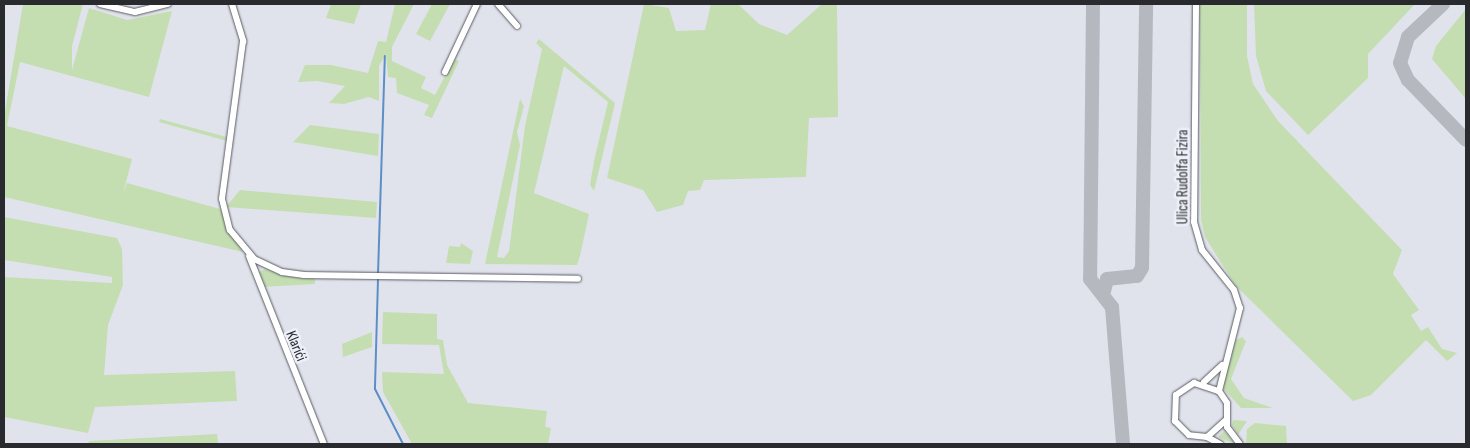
<!DOCTYPE html>
<html>
<head>
<meta charset="utf-8">
<style>
	body { margin:0 }
	#map { position:relative; width:1470px; height:448px; overflow:hidden; background:#e1e3ec; font-family:"Sofia Sans Condensed",sans-serif }
	div>[style] { position:absolute }
	[style*='--x'] { left:calc(var(--x)*1px); top:calc(var(--y)*1px); width:calc(var(--w)*1px); rotate:calc(var(--a)*1deg) }
	.green>* { inset:0; background:#c4deb1 }
	.stream>* { height:2px; margin:-1px; padding:0 1px; transform-origin:1px; border-radius:1px; background:#5c8fc5 }
	.taxiway>* { height:14px; margin:-7px; padding:0 7px; transform-origin:7px; border-radius:7px; background:#b6b8c0 }
	.roads { filter:drop-shadow(0 0 1px #595b62) drop-shadow(0 0 1px #595b62) }
	.minor>* { height:6px; margin:-3px; padding:0 3px; transform-origin:3px; border-radius:3px; background:#fff }
	span { translate:-50% -50%; white-space:nowrap; text-align:center; line-height:1.15; -webkit-text-stroke:5px #eef0f9; paint-order:stroke }
	.street-label { font-size:15px; color:#292a2e }
	.frame { position:absolute; inset:0; border:5px solid #292a2e; pointer-events:none }
</style>
</head>
<body>
<div id="map">
	<div class="green">
		<div style="clip-path:polygon(23px 4px,83px 4px,72px 46px,72px 70px,89px 8px,127px 20px,172px 11px,149px 97px,20px 62px,7px 126px,132px 159px,123px 194px,127px 183px,220px 209px,243px 252px,4px 197px,4px 117px)"></div>
		<div style="clip-path:polygon(331px 4px,361px 4px,354px 24px,326px 18px)"></div>
		<div style="clip-path:polygon(395px 4px,414px 4px,392px 47px,392px 61px,426px 77px,421px 88px,435px 95px,454px 59px,459px 61px,432px 118px,424px 115px,429px 105px,397px 93px,396px 78px,388px 77px,386px 54px,379px 66px,379px 101px,369px 97px,344px 104px,329px 103px,345px 86px,317px 81px,298px 82px,305px 65px,331px 65px,368px 73px,378px 41px,386px 42px)"></div>
		<div style="clip-path:polygon(432px 4px,450px 4px,430px 41px,416px 34px)"></div>
		<div style="clip-path:polygon(644px 4px,669px 8px,676px 31px,705px 30px,711px 4px,738px 4px,759px 24px,787px 35px,822px 4px,837px 4px,838px 117px,809px 118px,806px 177px,704px 180px,700px 190px,688px 191px,683px 205px,657px 212px,643px 190px,607px 178px)"></div>
		<div style="clip-path:polygon(1200px 4px,1247px 4px,1247px 56px,1253px 84px,1278px 121px,1402px 250px,1393px 274px,1419px 310px,1411px 315px,1421px 331px,1428px 327px,1442px 349px,1457px 353px,1447px 361px,1426px 340px,1371px 395px,1353px 401px,1235px 285px,1205px 237px,1201px 220px)"></div>
		<div style="clip-path:polygon(1254px 4px,1415px 4px,1368px 54px,1368px 78px,1308px 135px,1266px 91px,1256px 56px)"></div>
		<div style="clip-path:polygon(1466px 9px,1466px 99px,1432px 59px,1436px 46px)"></div>
		<div style="clip-path:polygon(539px 39px,615px 103px,594px 191px,590px 185px,594px 161px,608px 102px,564px 66px,534px 193px,589px 214px,580px 256px,577px 265px,485px 264px,520px 99px,524px 106px,517px 132px,520px 145px,497px 257px,504px 258px,509px 251px,525px 126px,542px 49px,536px 43px)"></div>
		<div style="clip-path:polygon(160px 119px,227px 137px,227px 141px,159px 122px)"></div>
		<div style="clip-path:polygon(310px 125px,379px 134px,378px 156px,293px 142px)"></div>
		<div style="clip-path:polygon(240px 190px,377px 202px,376px 218px,226px 207px)"></div>
		<div style="clip-path:polygon(4px 217px,117px 238px,122px 249px,123px 285px,108px 325px,104px 375px,235px 371px,237px 401px,95px 407px,88px 433px,4px 417px,4px 277px,112px 283px,112px 277px,4px 260px)"></div>
		<div style="clip-path:polygon(461px 243px,473px 251px,470px 264px,446px 263px,449px 246px,460px 247px)"></div>
		<div style="clip-path:polygon(265px 269px,315px 278px,315px 284px,262px 287px,259px 272px)"></div>
		<div style="clip-path:polygon(383px 312px,437px 314px,437px 339px,443px 340px,447px 365px,468px 403px,547px 411px,545px 427px,551px 428px,548px 444px,412px 444px,383px 392px,382px 372px,444px 374px,439px 345px,382px 344px)"></div>
		<div style="clip-path:polygon(372px 332px,372px 347px,343px 357px,342px 344px)"></div>
		<div style="clip-path:polygon(1242px 337px,1246px 341px,1231px 379px,1244px 398px,1273px 408px,1241px 408px,1223px 388px,1234px 341px)"></div>
		<div style="clip-path:polygon(1233px 420px,1247px 421px,1238px 435px,1232px 425px)"></div>
		<div style="clip-path:polygon(1255px 423px,1286px 426px,1287px 444px,1246px 444px,1247px 429px)"></div>
		<div style="clip-path:polygon(1224px 431px,1226px 433px,1235px 444px,1218px 437px)"></div>
		<div style="clip-path:polygon(217px 434px,218px 444px,88px 444px,89px 441px)"></div>
	</div>
	<div class="stream">
		<div style="--x:378;--y:274;--w:218;--a:-88.2"></div>
		<div style="--x:378;--y:279;--w:110;--a:91.6"></div>
		<div style="--x:375;--y:389;--w:62;--a:63"></div>
	</div>
	<div class="taxiway">
		<div style="--x:1093;--y:4;--w:275;--a:90.6"></div>
		<div style="--x:1090;--y:279;--w:36;--a:52"></div>
		<div style="--x:1112;--y:307;--w:137;--a:85.4"></div>
		<div style="--x:1443;--y:4;--w:48;--a:136.7"></div>
		<div style="--x:1408;--y:37;--w:27;--a:107"></div>
		<div style="--x:1400;--y:63;--w:19;--a:65"></div>
		<div style="--x:1408;--y:80;--w:83;--a:46"></div>
		<div style="--x:1103;--y:295;--w:16;--a:-76"></div>
		<div style="--x:1107;--y:279;--w:30;--a:-6"></div>
		<div style="--x:1137;--y:276;--w:9;--a:-58"></div>
		<div style="--x:1142;--y:268;--w:264;--a:-89.1"></div>
	</div>
	<div class="roads">
		<div class="minor">
			<div style="--x:100;--y:4;--w:36;--a:13"></div>
			<div style="--x:135;--y:12;--w:34;--a:-14"></div>
			<div style="--x:232;--y:4;--w:39;--a:73"></div>
			<div style="--x:243;--y:41;--w:159;--a:97.6"></div>
			<div style="--x:222;--y:199;--w:32;--a:76"></div>
			<div style="--x:230;--y:230;--w:38;--a:50"></div>
			<div style="--x:254;--y:259;--w:31;--a:25"></div>
			<div style="--x:282;--y:272;--w:22;--a:8"></div>
			<div style="--x:304;--y:275;--w:274;--a:0.8"></div>
			<div style="--x:498;--y:4;--w:29;--a:49"></div>
			<div style="--x:1196;--y:4;--w:218;--a:90.5"></div>
			<div style="--x:1194;--y:222;--w:29;--a:74"></div>
			<div style="--x:1202;--y:250;--w:51;--a:51.3"></div>
			<div style="--x:1234;--y:290;--w:19;--a:72"></div>
			<div style="--x:1240;--y:308;--w:86;--a:104.2"></div>
			<div style="--x:445;--y:72;--w:75;--a:-64.8"></div>
			<div style="--x:249;--y:256;--w:202;--a:68.3"></div>
			<div style="--x:1204;--y:382;--w:25;--a:-43"></div>
			<div style="--x:1226;--y:420;--w:25;--a:138"></div>
			<div style="--x:1207;--y:437;--w:18;--a:-174"></div>
			<div style="--x:1189;--y:435;--w:20;--a:-135"></div>
			<div style="--x:1175;--y:421;--w:26;--a:-88"></div>
			<div style="--x:1176;--y:395;--w:22;--a:-34"></div>
			<div style="--x:1194;--y:383;--w:26;--a:18"></div>
			<div style="--x:1219;--y:391;--w:14;--a:56"></div>
			<div style="--x:1227;--y:403;--w:24;--a:90"></div>
			<div style="--x:1227;--y:427;--w:21;--a:53"></div>
			<div style="--x:1207;--y:437;--w:15;--a:28"></div>
		</div>
	</div>
	<div class="street-label">
		<span style="left:1183px;top:177px;rotate:-90deg">Ulica Rudolfa Fizira</span>
		<span style="left:296px;top:346px;rotate:68deg">Klarići</span>
	</div>
	<div class="frame"></div>
</div>
</body>
</html>
